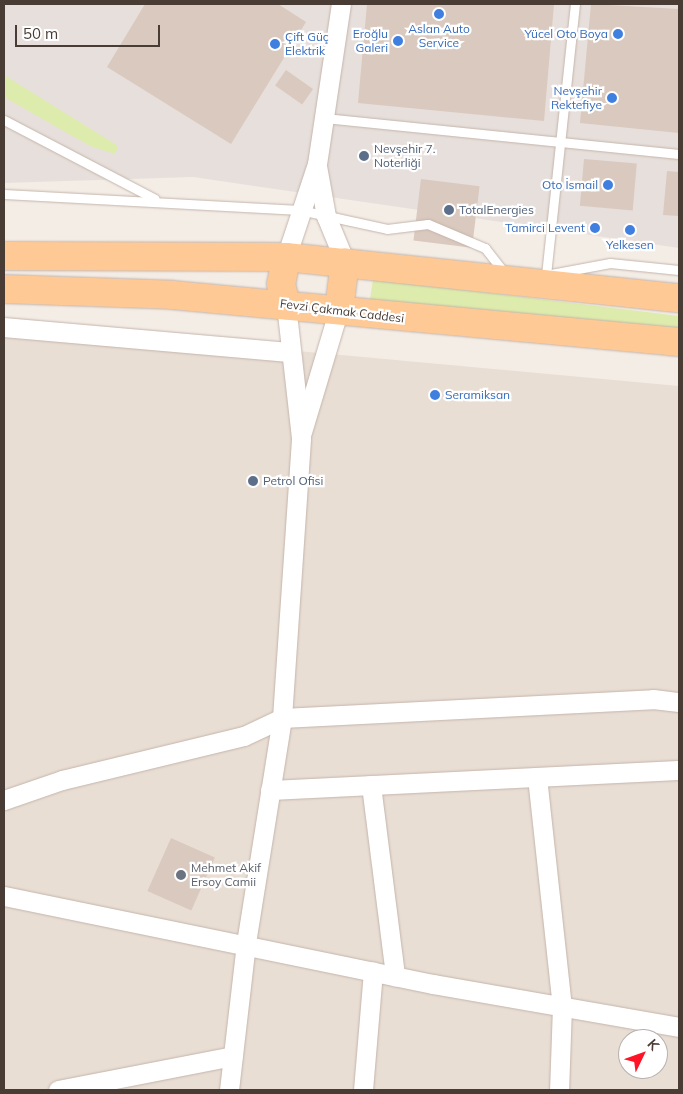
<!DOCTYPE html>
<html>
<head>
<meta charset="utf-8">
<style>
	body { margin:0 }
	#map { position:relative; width:683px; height:1094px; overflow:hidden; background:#f4ede6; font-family:Mulish,sans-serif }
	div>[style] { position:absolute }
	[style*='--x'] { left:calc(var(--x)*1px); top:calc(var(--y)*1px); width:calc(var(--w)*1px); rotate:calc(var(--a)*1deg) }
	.residential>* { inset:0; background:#e9ded4 }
	.industrial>* { inset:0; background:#e7dfdb }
	.green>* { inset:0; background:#ddecac }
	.building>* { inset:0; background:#dac9be; transform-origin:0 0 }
	.roads { filter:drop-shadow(0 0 1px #c4b5ab) drop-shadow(0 0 1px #c4b5ab) }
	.service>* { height:9px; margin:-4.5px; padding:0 4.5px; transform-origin:4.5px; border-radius:4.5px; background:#fff }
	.minor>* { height:19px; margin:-9.5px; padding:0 9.5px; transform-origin:9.5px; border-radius:9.5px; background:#fff }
	.primary>* { height:28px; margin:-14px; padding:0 14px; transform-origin:14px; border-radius:14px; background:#ffc995 }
	.dots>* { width:14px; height:14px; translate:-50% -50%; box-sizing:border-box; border:2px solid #fff; border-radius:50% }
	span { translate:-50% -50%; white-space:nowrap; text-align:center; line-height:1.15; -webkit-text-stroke:4.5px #fff; paint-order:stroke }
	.shop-label { font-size:12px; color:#366cbe }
	.right { translate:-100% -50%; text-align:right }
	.left { translate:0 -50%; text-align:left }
	.service-label { font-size:12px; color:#4e5e75 }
	.street-label { font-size:12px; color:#483c35 }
	.worship-label { font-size:12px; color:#5b616d }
	.frame { position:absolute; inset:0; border:5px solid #483c35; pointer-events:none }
	.north { position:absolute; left:618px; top:1029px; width:50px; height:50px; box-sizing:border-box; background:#fff; border:1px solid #b6b1ae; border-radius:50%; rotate:48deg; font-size:14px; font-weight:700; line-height:20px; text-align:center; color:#483c35 }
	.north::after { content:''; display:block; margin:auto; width:18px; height:22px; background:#ff1324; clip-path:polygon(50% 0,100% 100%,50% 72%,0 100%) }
	.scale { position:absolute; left:15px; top:25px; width:145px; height:22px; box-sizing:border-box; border:2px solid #483c35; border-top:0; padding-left:6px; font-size:15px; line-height:18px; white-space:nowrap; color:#483c35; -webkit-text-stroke:4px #fff; paint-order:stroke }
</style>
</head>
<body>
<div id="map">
	<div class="residential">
		<div style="clip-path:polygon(evenodd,101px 333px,679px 386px,679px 1090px,4px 1090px,4px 337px,101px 333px,628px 1039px,658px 1039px,658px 1069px,628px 1069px,628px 1039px)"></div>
	</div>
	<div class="industrial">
		<div style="clip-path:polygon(4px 4px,679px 4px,679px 248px,193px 177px,4px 183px)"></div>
	</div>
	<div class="green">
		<div style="clip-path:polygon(4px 75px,118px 146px,115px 154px,90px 146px,4px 97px)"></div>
		<div style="clip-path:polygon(373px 279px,679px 316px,679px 333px,369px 306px)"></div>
	</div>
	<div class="building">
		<div style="clip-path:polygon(145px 4px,278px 4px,306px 22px,231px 144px,107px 67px)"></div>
		<div style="clip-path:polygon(367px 4px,554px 4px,544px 121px,358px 103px)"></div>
		<div style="clip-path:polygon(591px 4px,679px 9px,679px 133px,580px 123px)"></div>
		<div style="left:286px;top:70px;width:33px;height:19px;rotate:35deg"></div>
		<div style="left:584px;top:159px;width:53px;height:47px;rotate:5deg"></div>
		<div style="clip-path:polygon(667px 171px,679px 172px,679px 216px,663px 215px)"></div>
		<div style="left:421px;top:179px;width:59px;height:62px;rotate:7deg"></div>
		<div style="left:171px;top:838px;width:48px;height:58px;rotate:24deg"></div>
	</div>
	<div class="roads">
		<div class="service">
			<div style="--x:324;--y:118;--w:357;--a:5.8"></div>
			<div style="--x:4;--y:120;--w:170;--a:27.6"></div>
			<div style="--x:4;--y:194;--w:296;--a:3.1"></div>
			<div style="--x:300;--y:210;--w:89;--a:12.3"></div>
			<div style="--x:387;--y:229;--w:41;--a:-7"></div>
			<div style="--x:428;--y:224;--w:62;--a:22.8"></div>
			<div style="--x:485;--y:248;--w:33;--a:52"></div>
			<div style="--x:551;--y:274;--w:60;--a:-10.6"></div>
			<div style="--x:610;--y:263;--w:69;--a:5.8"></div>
			<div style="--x:546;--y:275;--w:273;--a:-83.9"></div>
		</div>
		<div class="minor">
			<div style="--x:317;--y:166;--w:51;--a:79.8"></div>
			<div style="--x:326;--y:216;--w:50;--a:67.6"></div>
			<div style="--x:286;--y:257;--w:98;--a:-71.6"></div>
			<div style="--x:317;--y:164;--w:162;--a:-81.5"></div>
			<div style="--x:4;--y:327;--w:285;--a:5"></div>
			<div style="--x:302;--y:432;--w:128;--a:-73.3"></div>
			<div style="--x:537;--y:777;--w:230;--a:83.8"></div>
			<div style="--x:562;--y:1006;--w:84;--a:92"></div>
			<div style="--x:371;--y:785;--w:193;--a:82.8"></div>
			<div style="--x:270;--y:790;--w:409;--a:-2.8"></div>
			<div style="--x:4;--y:800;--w:61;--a:-19"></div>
			<div style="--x:62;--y:780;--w:187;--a:-13.6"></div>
			<div style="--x:244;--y:736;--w:42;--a:-25.3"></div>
			<div style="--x:282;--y:718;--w:371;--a:-2.9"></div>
			<div style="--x:653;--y:699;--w:26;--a:7"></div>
			<div style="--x:4;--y:896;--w:438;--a:11.6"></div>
			<div style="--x:433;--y:984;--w:250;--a:9.9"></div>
			<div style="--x:58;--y:1090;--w:178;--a:-11"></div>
			<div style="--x:229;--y:1090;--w:148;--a:-83.4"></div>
			<div style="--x:246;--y:943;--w:228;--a:-80.9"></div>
			<div style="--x:282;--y:718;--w:281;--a:-86.1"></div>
			<div style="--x:301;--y:438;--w:134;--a:-96.4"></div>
			<div style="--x:363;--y:1090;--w:119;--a:-85.2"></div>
		</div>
		<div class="primary">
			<div style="--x:4;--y:256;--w:282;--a:0.2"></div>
			<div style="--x:286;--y:257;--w:395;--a:6"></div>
			<div style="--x:286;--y:257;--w:27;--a:100"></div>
			<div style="--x:281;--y:284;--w:22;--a:77"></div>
			<div style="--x:4;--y:289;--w:168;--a:2"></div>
			<div style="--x:172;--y:295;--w:509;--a:5.3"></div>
			<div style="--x:339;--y:309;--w:47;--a:-82.7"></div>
		</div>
	</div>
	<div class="dots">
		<div style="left:439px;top:14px;background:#3f7fe0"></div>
		<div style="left:618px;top:34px;background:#3f7fe0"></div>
		<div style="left:398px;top:41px;background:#3f7fe0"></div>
		<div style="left:275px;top:44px;background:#3f7fe0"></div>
		<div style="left:612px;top:98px;background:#3f7fe0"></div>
		<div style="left:364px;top:156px;background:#5c6f8a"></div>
		<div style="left:608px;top:185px;background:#3f7fe0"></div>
		<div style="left:449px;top:210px;background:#5c6f8a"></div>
		<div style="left:595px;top:228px;background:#3f7fe0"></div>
		<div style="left:630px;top:230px;background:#3f7fe0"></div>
		<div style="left:435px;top:395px;background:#3f7fe0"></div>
		<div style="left:253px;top:481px;background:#5c6f8a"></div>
		<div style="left:181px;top:875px;background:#6b7280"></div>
	</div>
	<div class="shop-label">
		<span style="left:439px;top:36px">Aslan Auto<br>Service</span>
		<span class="right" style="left:388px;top:41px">Eroğlu<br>Galeri</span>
		<span class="right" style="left:608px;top:34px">Yücel Oto Boya</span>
		<span class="left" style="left:285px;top:44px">Çift Güç<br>Elektrik</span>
		<span class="right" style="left:602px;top:98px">Nevşehir<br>Rektefiye</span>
		<span class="right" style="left:598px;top:185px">Oto İsmail</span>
		<span class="right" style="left:585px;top:228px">Tamirci Levent</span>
		<span style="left:630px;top:245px">Yelkesen</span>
		<span class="left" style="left:445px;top:395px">Seramiksan</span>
	</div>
	<div class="service-label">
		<span class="left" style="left:374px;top:156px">Nevşehir 7.<br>Noterliği</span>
		<span class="left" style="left:459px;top:210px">TotalEnergies</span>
		<span class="left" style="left:263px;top:481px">Petrol Ofisi</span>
	</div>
	<div class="street-label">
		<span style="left:342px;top:311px;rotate:7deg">Fevzi Çakmak Caddesi</span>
	</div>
	<div class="worship-label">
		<span class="left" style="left:191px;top:875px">Mehmet Akif<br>Ersoy Camii</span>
	</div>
	<div class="frame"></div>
	<div class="north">K</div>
	<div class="scale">50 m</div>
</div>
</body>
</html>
